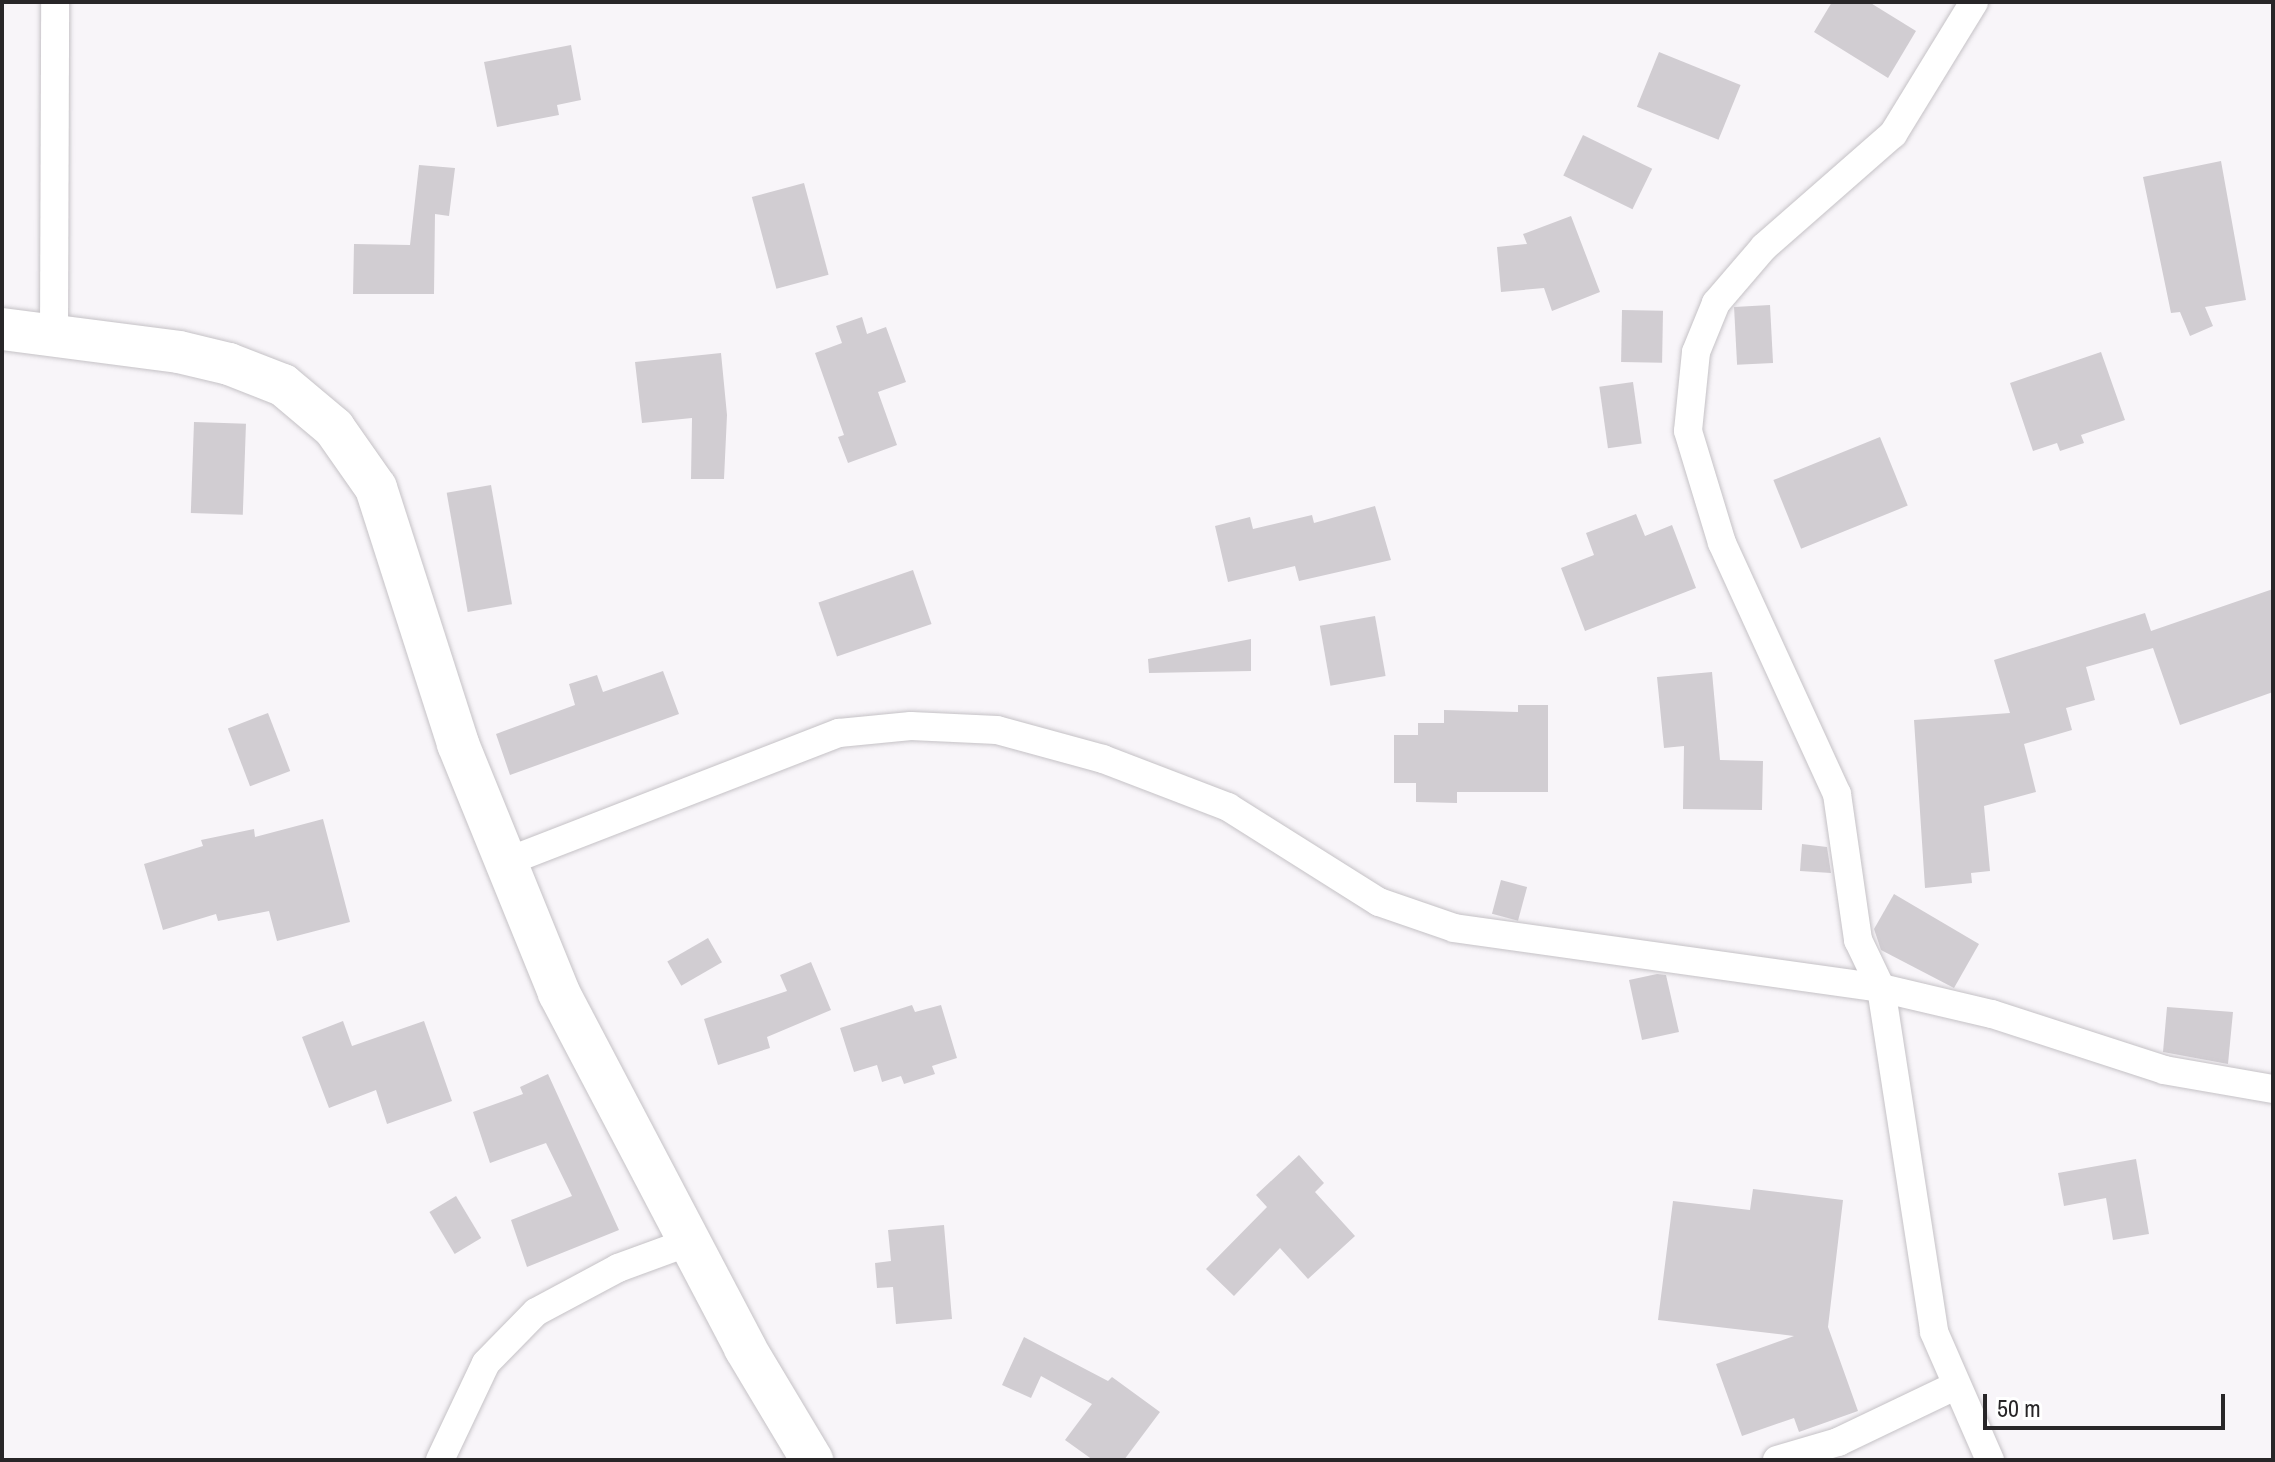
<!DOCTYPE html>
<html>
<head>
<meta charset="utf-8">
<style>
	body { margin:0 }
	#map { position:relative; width:2275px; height:1462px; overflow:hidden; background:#f8f5f9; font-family:"Archivo Narrow",sans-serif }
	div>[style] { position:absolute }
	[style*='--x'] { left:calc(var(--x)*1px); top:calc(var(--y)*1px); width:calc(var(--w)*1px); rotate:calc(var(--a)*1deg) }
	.building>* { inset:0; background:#d1cdd2; transform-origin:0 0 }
	.roads { filter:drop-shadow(0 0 2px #c5c2c6) drop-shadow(0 0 2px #c5c2c6) }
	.minor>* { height:28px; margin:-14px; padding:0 14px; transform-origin:14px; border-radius:14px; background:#fff }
	.secondary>* { height:42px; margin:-21px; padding:0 21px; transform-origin:21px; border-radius:21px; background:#fff }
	span { translate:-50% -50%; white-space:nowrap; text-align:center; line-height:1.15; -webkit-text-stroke:7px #fff; paint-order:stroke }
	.frame { position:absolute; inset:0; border:4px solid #282628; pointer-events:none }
	.scale { position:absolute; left:1983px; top:1394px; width:242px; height:36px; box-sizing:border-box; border:4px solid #282628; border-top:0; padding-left:10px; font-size:24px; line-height:28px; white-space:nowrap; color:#282628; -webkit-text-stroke:6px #fff; paint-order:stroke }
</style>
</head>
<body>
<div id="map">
	<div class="building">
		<div style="clip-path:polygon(1832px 2px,1869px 2px,1916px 31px,1888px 78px,1814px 32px)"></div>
		<div style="clip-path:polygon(571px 45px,581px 100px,557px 105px,559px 115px,497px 127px,484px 62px)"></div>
		<div style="left:1659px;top:52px;width:88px;height:59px;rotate:22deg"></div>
		<div style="left:1583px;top:135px;width:77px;height:45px;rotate:26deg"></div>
		<div style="clip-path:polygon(2221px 161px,2246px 300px,2205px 307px,2213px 326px,2190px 336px,2180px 312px,2171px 313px,2143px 177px)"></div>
		<div style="clip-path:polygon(419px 165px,455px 168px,449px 216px,435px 214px,434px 294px,353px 294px,354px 244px,410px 245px)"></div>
		<div style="left:804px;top:183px;width:95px;height:54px;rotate:75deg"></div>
		<div style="clip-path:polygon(1571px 216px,1600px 292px,1552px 311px,1544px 288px,1501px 292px,1497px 247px,1527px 244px,1523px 234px)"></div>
		<div style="left:1770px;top:305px;width:58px;height:36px;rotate:87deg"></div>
		<div style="left:1622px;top:310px;width:41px;height:52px;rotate:1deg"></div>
		<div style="clip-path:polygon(862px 317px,867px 334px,886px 327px,906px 382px,878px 392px,897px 445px,848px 463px,838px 437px,844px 435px,815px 353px,842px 343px,836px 326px)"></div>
		<div style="clip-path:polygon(2101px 352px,2125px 420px,2081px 435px,2084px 443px,2060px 451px,2057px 443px,2033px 451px,2010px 383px)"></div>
		<div style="clip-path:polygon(721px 353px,727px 415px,724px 479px,691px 479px,692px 418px,642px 423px,635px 362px)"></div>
		<div style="left:1633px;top:382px;width:62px;height:34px;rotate:82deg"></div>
		<div style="left:194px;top:422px;width:52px;height:91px;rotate:2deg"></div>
		<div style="left:1880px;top:437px;width:74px;height:115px;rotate:68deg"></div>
		<div style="left:491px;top:485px;width:121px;height:45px;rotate:80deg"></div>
		<div style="clip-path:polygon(1375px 506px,1391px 560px,1299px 581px,1295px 566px,1228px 582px,1215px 526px,1250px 517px,1253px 529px,1312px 515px,1314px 523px)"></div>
		<div style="clip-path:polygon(1636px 514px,1645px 536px,1672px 525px,1696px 588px,1585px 631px,1561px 568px,1594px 555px,1586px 533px)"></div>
		<div style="left:913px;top:570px;width:57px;height:100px;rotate:71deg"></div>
		<div style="clip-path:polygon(2273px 589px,2273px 692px,2180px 725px,2153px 648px,2086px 667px,2095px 700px,2066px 708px,2072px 730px,2024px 744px,2036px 792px,1984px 806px,1990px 871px,1971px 873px,1972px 883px,1925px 888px,1914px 720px,2010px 713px,1994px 660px,2145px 613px,2151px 631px)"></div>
		<div style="left:1375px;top:616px;width:61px;height:56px;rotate:80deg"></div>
		<div style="clip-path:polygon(1251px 639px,1251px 671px,1149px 673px,1148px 659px)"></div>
		<div style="clip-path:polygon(663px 671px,679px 714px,510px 775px,496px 734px,575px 705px,569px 684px,597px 675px,603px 692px)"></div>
		<div style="clip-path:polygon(1712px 672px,1720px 760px,1763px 761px,1762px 810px,1683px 809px,1684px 746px,1664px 748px,1657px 677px)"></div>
		<div style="clip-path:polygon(1518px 705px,1548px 705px,1548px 792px,1457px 792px,1457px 803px,1416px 802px,1416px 783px,1394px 783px,1394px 735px,1418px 735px,1418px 723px,1444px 723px,1444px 710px,1518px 712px)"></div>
		<div style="left:268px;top:713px;width:62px;height:43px;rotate:69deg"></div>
		<div style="clip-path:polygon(323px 819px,350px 922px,277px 941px,269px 911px,218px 921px,216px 914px,163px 930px,144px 864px,203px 846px,201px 840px,254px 829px,255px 837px)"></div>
		<div style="clip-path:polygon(1802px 844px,1827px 847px,1831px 873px,1800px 871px)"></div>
		<div style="left:1501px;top:880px;width:27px;height:35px;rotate:15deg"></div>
		<div style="clip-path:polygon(1894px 894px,1979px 944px,1954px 988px,1881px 950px,1874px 929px)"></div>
		<div style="left:708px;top:938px;width:28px;height:47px;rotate:60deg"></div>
		<div style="clip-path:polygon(811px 962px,831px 1010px,767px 1037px,770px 1048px,718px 1065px,704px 1019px,787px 991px,780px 975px)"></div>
		<div style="clip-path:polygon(1657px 974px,1666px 975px,1679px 1032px,1642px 1040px,1629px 980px)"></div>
		<div style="clip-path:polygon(912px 1005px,915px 1012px,941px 1005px,957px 1058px,932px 1066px,935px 1074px,904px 1084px,901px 1076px,882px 1082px,877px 1065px,854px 1072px,840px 1028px)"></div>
		<div style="clip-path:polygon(2167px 1007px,2233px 1012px,2228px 1064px,2163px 1052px)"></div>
		<div style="clip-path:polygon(343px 1021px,352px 1046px,424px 1021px,452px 1101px,387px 1124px,376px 1090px,329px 1108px,302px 1037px)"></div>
		<div style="clip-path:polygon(548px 1074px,619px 1230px,527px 1267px,511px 1220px,572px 1196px,546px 1143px,490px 1163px,473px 1112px,523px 1094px,520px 1087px)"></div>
		<div style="clip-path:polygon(1299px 1155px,1324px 1183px,1315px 1192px,1355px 1236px,1308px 1279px,1280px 1248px,1234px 1296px,1206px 1269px,1267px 1207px,1256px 1195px)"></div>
		<div style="clip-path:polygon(2136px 1159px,2149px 1234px,2113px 1240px,2106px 1198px,2064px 1206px,2058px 1173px)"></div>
		<div style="clip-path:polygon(1753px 1189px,1843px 1200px,1828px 1327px,1858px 1411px,1799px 1432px,1794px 1418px,1742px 1436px,1716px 1364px,1794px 1336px,1658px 1320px,1673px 1201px,1750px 1210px)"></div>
		<div style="left:456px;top:1196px;width:49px;height:31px;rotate:59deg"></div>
		<div style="clip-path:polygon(944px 1225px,952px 1319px,896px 1324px,893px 1287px,877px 1288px,875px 1263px,891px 1261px,888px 1230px)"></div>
		<div style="clip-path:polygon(1024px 1337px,1108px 1381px,1112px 1377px,1160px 1412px,1124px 1460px,1093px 1460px,1065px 1440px,1092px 1404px,1041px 1376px,1031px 1398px,1002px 1385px)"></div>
	</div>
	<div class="roads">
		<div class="minor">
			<div style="--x:1974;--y:2;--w:155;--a:121.5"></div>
			<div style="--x:1893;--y:134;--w:171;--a:138.8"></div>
			<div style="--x:1764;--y:247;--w:74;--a:130.6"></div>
			<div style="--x:1716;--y:303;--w:53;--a:112.2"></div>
			<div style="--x:1696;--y:352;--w:79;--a:95.8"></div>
			<div style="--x:1688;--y:431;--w:117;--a:73.1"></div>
			<div style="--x:1722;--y:543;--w:276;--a:65.4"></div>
			<div style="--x:1837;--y:794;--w:148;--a:81.8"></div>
			<div style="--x:1858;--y:940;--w:53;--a:64.4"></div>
			<div style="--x:1881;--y:988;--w:348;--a:81.2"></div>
			<div style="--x:1934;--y:1332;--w:140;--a:66.4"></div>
			<div style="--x:54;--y:335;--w:333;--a:-89.8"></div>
			<div style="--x:506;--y:862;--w:357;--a:-21.2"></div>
			<div style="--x:839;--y:733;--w:72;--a:-5.6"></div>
			<div style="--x:911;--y:726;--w:86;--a:2.7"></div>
			<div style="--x:997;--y:730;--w:110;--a:15.3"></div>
			<div style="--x:1103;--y:759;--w:134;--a:21"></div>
			<div style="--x:1228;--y:807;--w:178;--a:32.2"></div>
			<div style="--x:1379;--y:902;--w:79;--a:19.1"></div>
			<div style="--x:1454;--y:928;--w:431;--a:8"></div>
			<div style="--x:1881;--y:988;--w:114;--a:13.2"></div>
			<div style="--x:1992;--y:1014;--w:181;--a:18"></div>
			<div style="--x:2164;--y:1070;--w:111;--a:9.9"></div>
			<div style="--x:440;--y:1460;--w:107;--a:-64.6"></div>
			<div style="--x:486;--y:1363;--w:71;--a:-45.6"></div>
			<div style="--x:536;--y:1312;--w:93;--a:-28.2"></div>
			<div style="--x:618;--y:1268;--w:76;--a:-20.1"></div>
			<div style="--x:1777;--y:1460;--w:64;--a:-16.4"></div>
			<div style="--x:1838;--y:1442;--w:130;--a:-25.6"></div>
		</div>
		<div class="secondary">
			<div style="--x:2;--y:329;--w:178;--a:7.4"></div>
			<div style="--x:179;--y:352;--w:51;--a:13.5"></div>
			<div style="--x:229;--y:364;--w:58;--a:21.3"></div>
			<div style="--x:283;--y:385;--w:67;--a:40.1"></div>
			<div style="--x:334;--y:428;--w:73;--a:55"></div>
			<div style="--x:376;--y:488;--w:269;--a:72.2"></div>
			<div style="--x:458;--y:744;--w:269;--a:67.9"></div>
			<div style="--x:559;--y:993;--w:401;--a:62.3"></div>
			<div style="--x:745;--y:1348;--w:131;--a:59.1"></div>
		</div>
	</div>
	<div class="frame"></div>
	<div class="scale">50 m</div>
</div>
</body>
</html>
